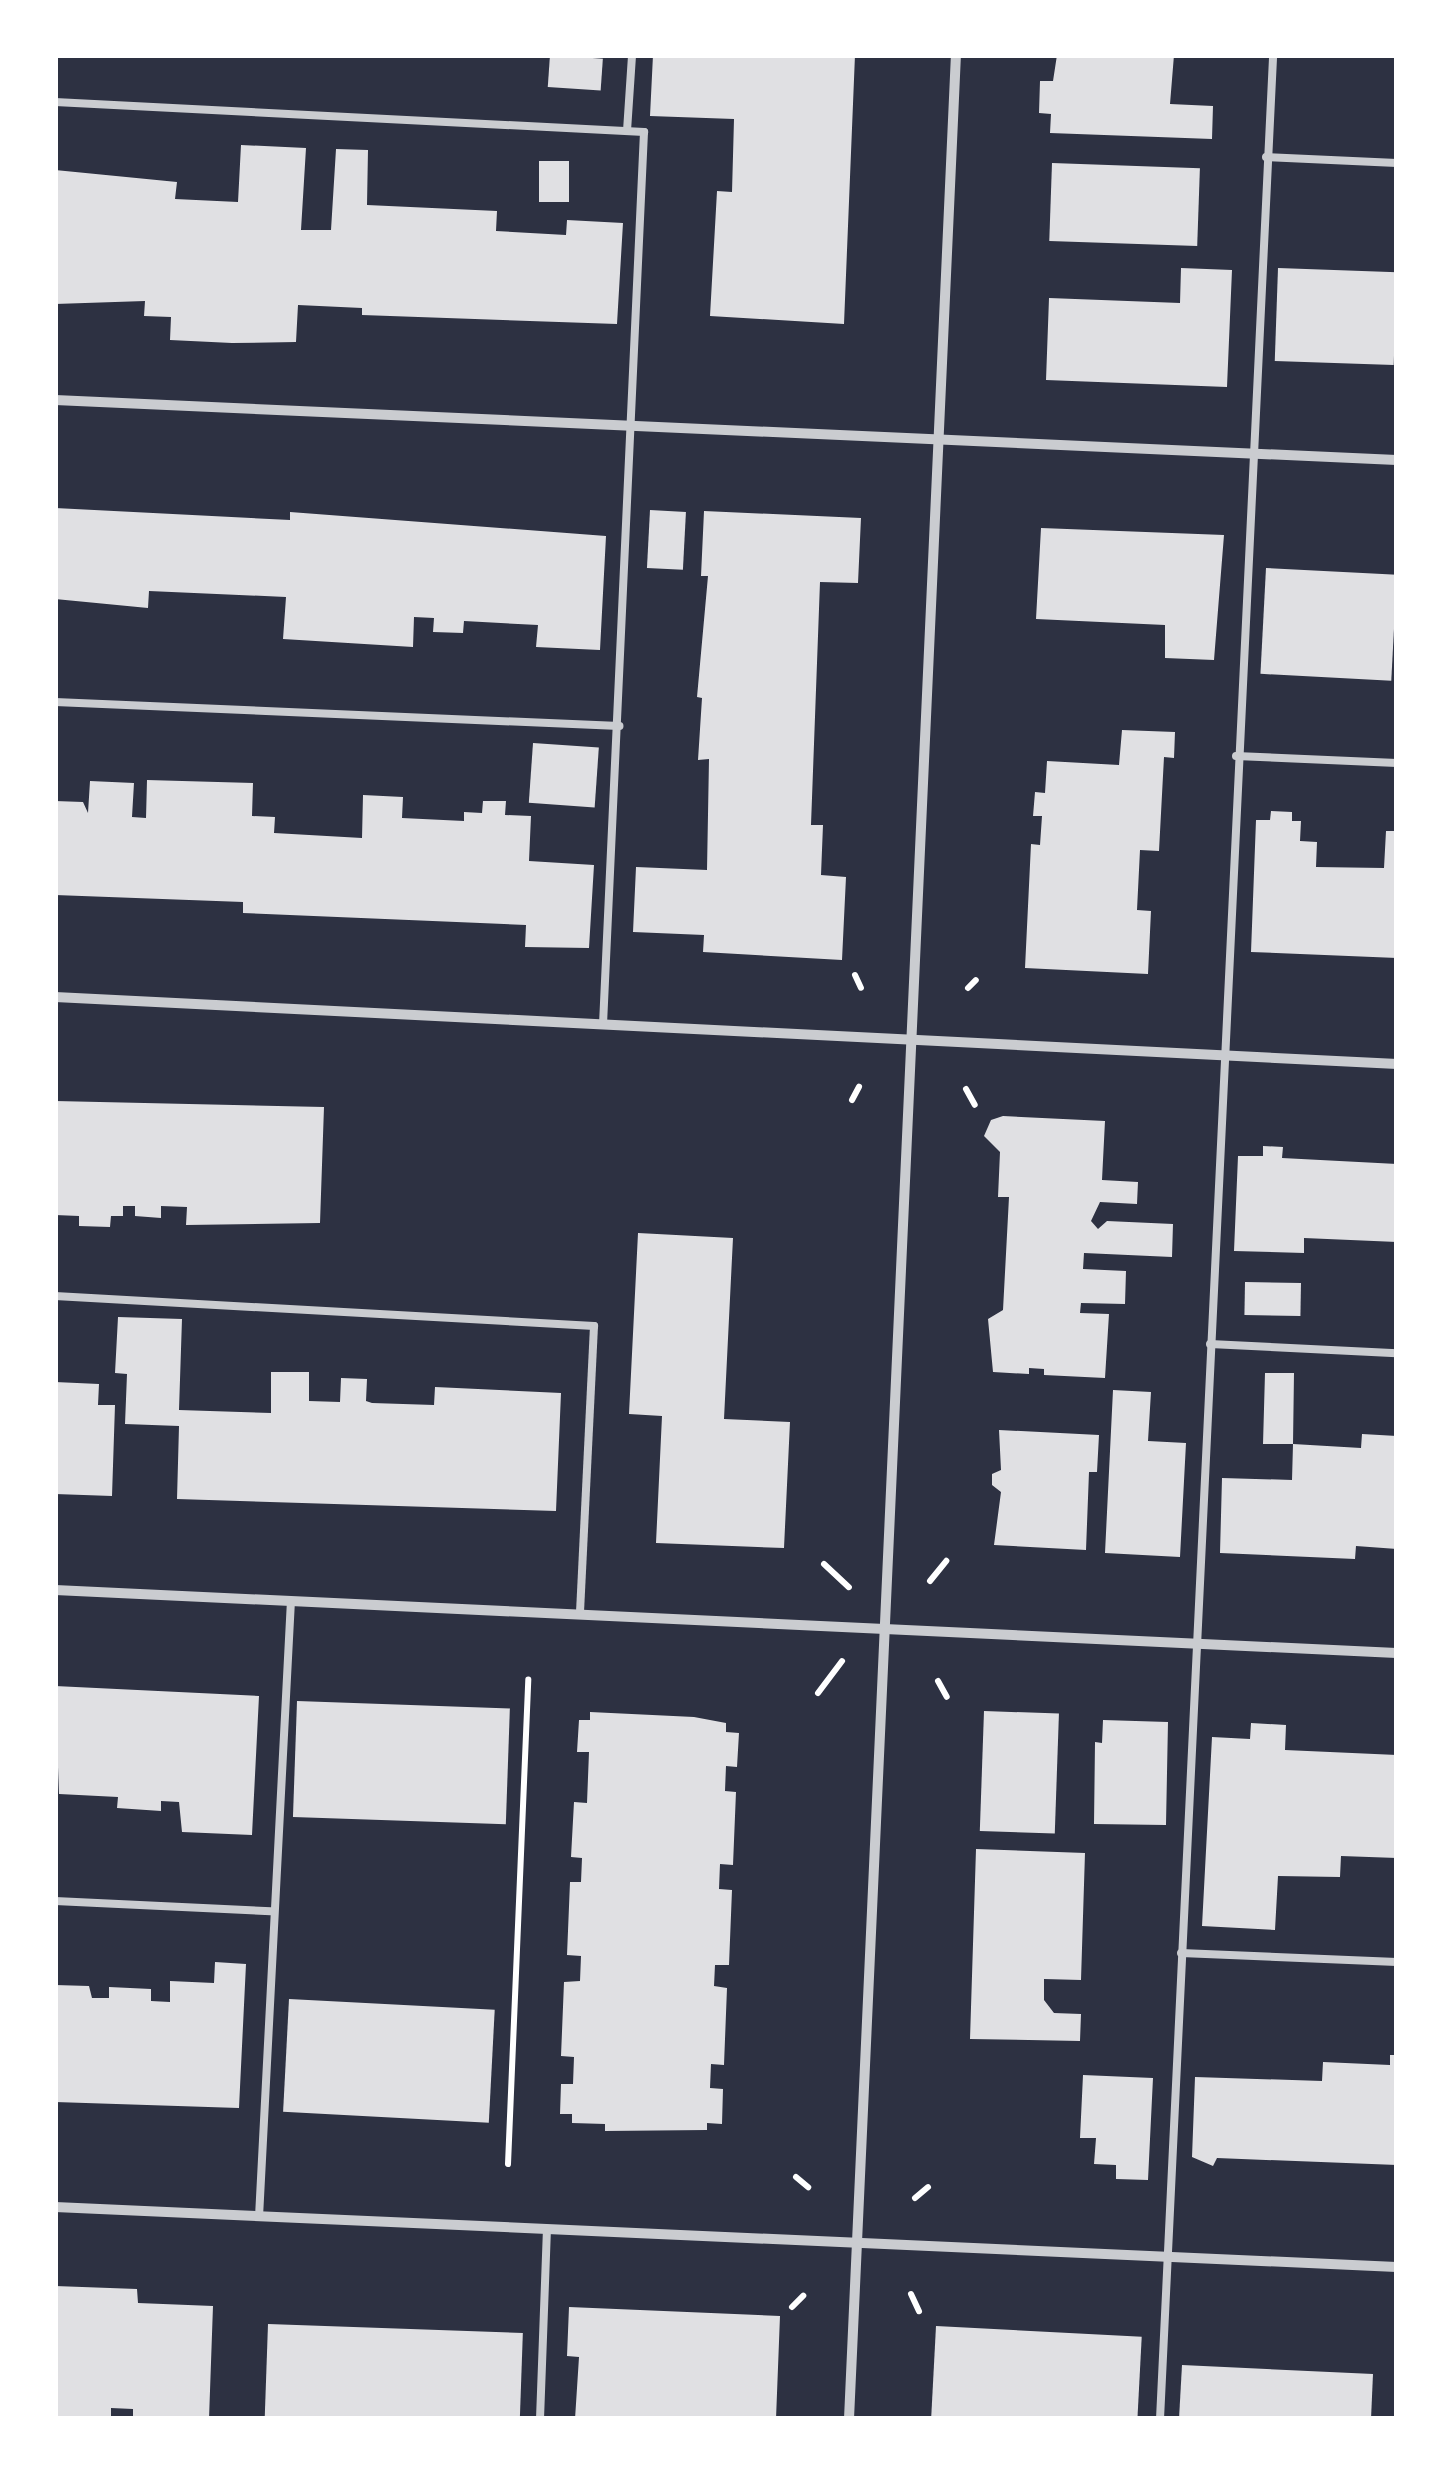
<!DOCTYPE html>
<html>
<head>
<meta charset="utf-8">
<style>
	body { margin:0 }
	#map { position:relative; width:1452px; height:2474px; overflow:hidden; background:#2d3142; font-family:"Space Grotesk",sans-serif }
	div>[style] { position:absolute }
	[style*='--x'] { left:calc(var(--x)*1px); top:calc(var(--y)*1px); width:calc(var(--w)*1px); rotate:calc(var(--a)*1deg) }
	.building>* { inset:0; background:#e0e0e3; transform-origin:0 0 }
	.path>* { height:6px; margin:-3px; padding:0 3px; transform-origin:3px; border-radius:3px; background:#fff }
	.service>* { height:8px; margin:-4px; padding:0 4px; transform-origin:4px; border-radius:4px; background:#caccd0 }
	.minor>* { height:10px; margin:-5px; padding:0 5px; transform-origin:5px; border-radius:5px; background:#caccd0 }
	span { translate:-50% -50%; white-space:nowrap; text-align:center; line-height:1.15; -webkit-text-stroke:8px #fff; paint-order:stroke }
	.frame { position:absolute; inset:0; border:58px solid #fff; pointer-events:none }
</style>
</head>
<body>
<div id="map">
	<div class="building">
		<div style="left:550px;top:55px;width:53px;height:32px;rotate:4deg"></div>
		<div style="clip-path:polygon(653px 55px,855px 55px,844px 324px,710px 316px,717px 191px,732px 192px,734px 119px,650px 116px)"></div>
		<div style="clip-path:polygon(1057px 55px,1174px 55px,1170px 104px,1213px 106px,1212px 139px,1050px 133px,1051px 114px,1039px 113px,1040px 81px,1053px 81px)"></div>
		<div style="clip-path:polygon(241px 145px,306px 148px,301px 230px,331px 230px,336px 149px,368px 150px,367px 205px,497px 211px,496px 231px,566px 235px,567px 220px,623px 223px,617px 324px,362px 315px,362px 308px,298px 305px,296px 342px,232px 343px,170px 340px,171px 317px,144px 316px,145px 301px,55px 304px,55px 170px,177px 182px,175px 199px,238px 202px)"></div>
		<div style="left:539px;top:161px;width:30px;height:41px"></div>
		<div style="left:1052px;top:163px;width:148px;height:78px;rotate:2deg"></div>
		<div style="clip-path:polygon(1181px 268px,1232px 270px,1227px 387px,1046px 380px,1049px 298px,1180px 303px)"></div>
		<div style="left:1278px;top:268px;width:119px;height:93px;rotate:2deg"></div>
		<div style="clip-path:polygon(55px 508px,290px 520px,290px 512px,606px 536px,600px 650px,536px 647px,538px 625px,464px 621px,463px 633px,433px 632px,434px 618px,414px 617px,413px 647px,283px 639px,286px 597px,149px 591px,148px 608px,55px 599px)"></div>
		<div style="left:650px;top:510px;width:36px;height:58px;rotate:3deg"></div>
		<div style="clip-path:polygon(704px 511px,861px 518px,858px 583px,820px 582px,811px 825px,823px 825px,821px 875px,846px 877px,842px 960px,703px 952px,704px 935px,633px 932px,636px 867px,707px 870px,709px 759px,698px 760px,702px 698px,697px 697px,708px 576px,701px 576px)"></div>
		<div style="clip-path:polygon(1041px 528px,1224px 535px,1214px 660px,1165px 658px,1165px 625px,1036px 619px)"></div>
		<div style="left:1266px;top:568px;width:131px;height:106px;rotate:3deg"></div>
		<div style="clip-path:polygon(1122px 730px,1175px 732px,1174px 758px,1164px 757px,1159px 851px,1140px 850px,1137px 910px,1151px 911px,1148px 974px,1025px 968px,1031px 844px,1040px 845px,1042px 816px,1033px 816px,1035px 792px,1045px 793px,1047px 761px,1119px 765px)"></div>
		<div style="left:533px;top:743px;width:66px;height:60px;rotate:4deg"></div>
		<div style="clip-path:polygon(147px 780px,253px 783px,252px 816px,275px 817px,274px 833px,362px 838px,363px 795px,403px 797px,402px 818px,464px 821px,464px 812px,482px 813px,483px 801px,506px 801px,505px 815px,531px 816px,529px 861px,594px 865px,589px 948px,525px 947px,526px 925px,243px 913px,243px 902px,55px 895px,55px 801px,83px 802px,88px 813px,90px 781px,134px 783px,132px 817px,146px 818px)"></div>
		<div style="clip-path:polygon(1271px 811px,1292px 812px,1292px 821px,1301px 821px,1300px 841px,1317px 842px,1316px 867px,1384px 868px,1386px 831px,1397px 831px,1397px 958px,1251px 952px,1256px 820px,1270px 820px)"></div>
		<div style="clip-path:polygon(55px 1101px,324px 1107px,320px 1223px,186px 1225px,187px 1207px,161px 1206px,161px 1218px,135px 1216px,135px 1206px,123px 1206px,123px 1216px,111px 1216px,110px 1227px,79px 1226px,79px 1216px,55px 1215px)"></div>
		<div style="clip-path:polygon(1003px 1116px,1105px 1121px,1102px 1180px,1138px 1182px,1137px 1204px,1100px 1202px,1091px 1221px,1098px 1229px,1107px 1221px,1173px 1224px,1172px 1257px,1084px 1253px,1083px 1269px,1126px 1271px,1125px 1304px,1081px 1303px,1080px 1313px,1109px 1314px,1105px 1378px,1044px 1375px,1044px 1369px,1029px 1368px,1029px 1374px,993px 1372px,988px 1319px,1003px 1310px,1009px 1197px,998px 1197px,1000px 1152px,984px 1136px,991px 1120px)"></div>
		<div style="clip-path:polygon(1263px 1146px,1283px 1147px,1282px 1158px,1397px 1164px,1397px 1242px,1304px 1238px,1304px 1253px,1234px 1251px,1238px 1156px,1263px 1156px)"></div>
		<div style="clip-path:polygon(638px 1233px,733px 1238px,724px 1419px,790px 1422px,784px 1548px,656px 1543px,662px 1416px,629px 1414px)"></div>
		<div style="left:1245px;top:1282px;width:56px;height:33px;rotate:1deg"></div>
		<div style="clip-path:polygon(118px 1317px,182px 1319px,179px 1410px,271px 1413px,271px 1372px,309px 1372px,309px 1401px,340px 1402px,341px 1378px,367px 1379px,366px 1401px,372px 1403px,434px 1405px,435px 1387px,561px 1393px,556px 1511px,177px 1499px,179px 1426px,125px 1424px,127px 1374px,115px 1373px)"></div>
		<div style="clip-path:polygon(1265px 1373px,1294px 1373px,1293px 1444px,1361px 1448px,1362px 1434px,1397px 1436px,1397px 1549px,1356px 1546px,1355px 1559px,1220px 1553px,1222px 1478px,1292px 1480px,1293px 1444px,1263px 1444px)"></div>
		<div style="clip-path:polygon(55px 1382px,99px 1384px,98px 1405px,115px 1405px,112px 1496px,55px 1494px)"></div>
		<div style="clip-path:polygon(1113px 1390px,1151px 1392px,1148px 1441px,1186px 1443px,1180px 1557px,1105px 1553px)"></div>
		<div style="clip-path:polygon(999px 1430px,1099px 1435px,1097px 1472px,1089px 1472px,1086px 1550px,994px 1545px,1001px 1492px,992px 1485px,992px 1474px,1001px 1470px)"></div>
		<div style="clip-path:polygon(55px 1686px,259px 1696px,252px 1835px,182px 1832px,179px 1802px,161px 1801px,161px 1811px,117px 1808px,118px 1797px,59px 1794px)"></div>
		<div style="left:297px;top:1701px;width:213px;height:116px;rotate:2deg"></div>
		<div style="left:984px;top:1711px;width:75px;height:120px;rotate:2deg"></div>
		<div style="clip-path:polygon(590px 1712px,694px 1717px,726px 1723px,726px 1732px,739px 1733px,737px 1767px,726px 1766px,725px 1791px,736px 1792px,733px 1865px,720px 1864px,719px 1889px,732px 1890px,729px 1965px,715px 1965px,714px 1986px,727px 1988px,724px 2065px,711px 2064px,710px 2088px,723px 2089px,722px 2124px,707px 2123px,707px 2130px,605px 2131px,605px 2124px,572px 2123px,572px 2114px,560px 2114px,561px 2084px,573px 2084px,574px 2057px,561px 2056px,564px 1982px,580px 1981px,581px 1956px,567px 1955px,570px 1882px,581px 1882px,582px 1858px,571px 1857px,574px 1802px,587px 1803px,589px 1752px,577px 1752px,579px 1720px,590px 1720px)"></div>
		<div style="clip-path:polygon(1103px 1720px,1168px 1722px,1166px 1825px,1094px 1824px,1095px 1742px,1102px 1743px)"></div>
		<div style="clip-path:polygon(1251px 1723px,1286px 1725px,1285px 1750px,1397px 1755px,1397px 1858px,1341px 1856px,1340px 1877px,1278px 1876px,1275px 1930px,1202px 1926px,1212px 1737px,1250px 1739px)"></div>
		<div style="clip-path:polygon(976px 1849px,1085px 1853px,1081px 1980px,1044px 1979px,1044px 2000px,1054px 2013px,1081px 2014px,1080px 2041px,970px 2039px)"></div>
		<div style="clip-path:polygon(215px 1962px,246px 1964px,239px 2108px,55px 2102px,55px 1985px,89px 1986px,92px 1998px,109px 1998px,109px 1987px,151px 1989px,151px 2001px,170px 2002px,170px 1981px,214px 1983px)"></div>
		<div style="left:289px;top:1999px;width:206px;height:113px;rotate:3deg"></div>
		<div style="clip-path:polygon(1390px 2055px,1397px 2055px,1397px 2165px,1217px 2158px,1213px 2166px,1192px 2157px,1195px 2077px,1322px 2081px,1323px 2062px,1390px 2065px)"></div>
		<div style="clip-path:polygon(1083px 2075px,1153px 2078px,1148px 2180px,1116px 2179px,1116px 2165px,1094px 2164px,1096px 2138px,1080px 2138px)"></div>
		<div style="clip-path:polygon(55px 2286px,137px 2289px,138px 2303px,213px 2306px,209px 2419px,133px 2419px,133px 2409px,111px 2408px,111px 2419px,55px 2419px)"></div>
		<div style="clip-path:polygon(569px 2307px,780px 2316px,776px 2419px,575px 2419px,579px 2357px,567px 2356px)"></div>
		<div style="left:268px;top:2324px;width:255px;height:95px;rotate:2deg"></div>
		<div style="left:936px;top:2326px;width:206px;height:93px;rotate:3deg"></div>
		<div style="clip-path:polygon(1182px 2365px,1373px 2374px,1371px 2419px,1179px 2419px)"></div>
	</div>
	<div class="path">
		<div style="--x:855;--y:975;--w:14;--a:65"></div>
		<div style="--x:968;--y:988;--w:11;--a:-45"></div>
		<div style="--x:966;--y:1089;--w:18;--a:61"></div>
		<div style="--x:852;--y:1100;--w:15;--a:-62"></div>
		<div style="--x:824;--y:1564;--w:34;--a:43"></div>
		<div style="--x:930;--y:1581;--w:26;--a:-51"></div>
		<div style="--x:938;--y:1681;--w:18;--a:61"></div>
		<div style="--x:818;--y:1693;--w:40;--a:-53"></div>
		<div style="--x:508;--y:2164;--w:485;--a:-87.6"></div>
		<div style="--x:796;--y:2177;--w:16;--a:40"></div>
		<div style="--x:915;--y:2198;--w:17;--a:-40"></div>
		<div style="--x:911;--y:2294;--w:19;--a:65"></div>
		<div style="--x:792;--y:2307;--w:16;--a:-45"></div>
	</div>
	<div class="service">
		<div style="--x:55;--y:102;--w:590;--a:2.92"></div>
		<div style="--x:644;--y:132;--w:894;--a:92.63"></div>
		<div style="--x:627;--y:131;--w:76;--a:-86.2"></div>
		<div style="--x:1266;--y:157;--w:131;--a:2.6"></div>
		<div style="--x:55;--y:702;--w:565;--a:2.44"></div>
		<div style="--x:1236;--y:756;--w:161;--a:2.5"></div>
		<div style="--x:55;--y:1296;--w:540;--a:3.19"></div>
		<div style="--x:594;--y:1326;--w:289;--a:92.8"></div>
		<div style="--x:1210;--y:1344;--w:187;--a:2.8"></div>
		<div style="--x:55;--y:1901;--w:216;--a:2.7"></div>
		<div style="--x:1181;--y:1953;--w:216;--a:2.4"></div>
		<div style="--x:259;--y:2217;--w:617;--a:-87.03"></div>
		<div style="--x:540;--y:2419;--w:188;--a:-87.9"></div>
		<div style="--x:1160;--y:2419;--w:2367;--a:-87.26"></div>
	</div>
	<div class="minor">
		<div style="--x:55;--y:400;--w:1343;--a:2.56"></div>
		<div style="--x:55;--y:997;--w:1344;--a:2.86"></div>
		<div style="--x:55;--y:1590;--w:1343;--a:2.69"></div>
		<div style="--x:55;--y:2207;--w:1343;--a:2.56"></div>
		<div style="--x:849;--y:2419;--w:2366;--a:-87.41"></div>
	</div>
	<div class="frame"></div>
</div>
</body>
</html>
